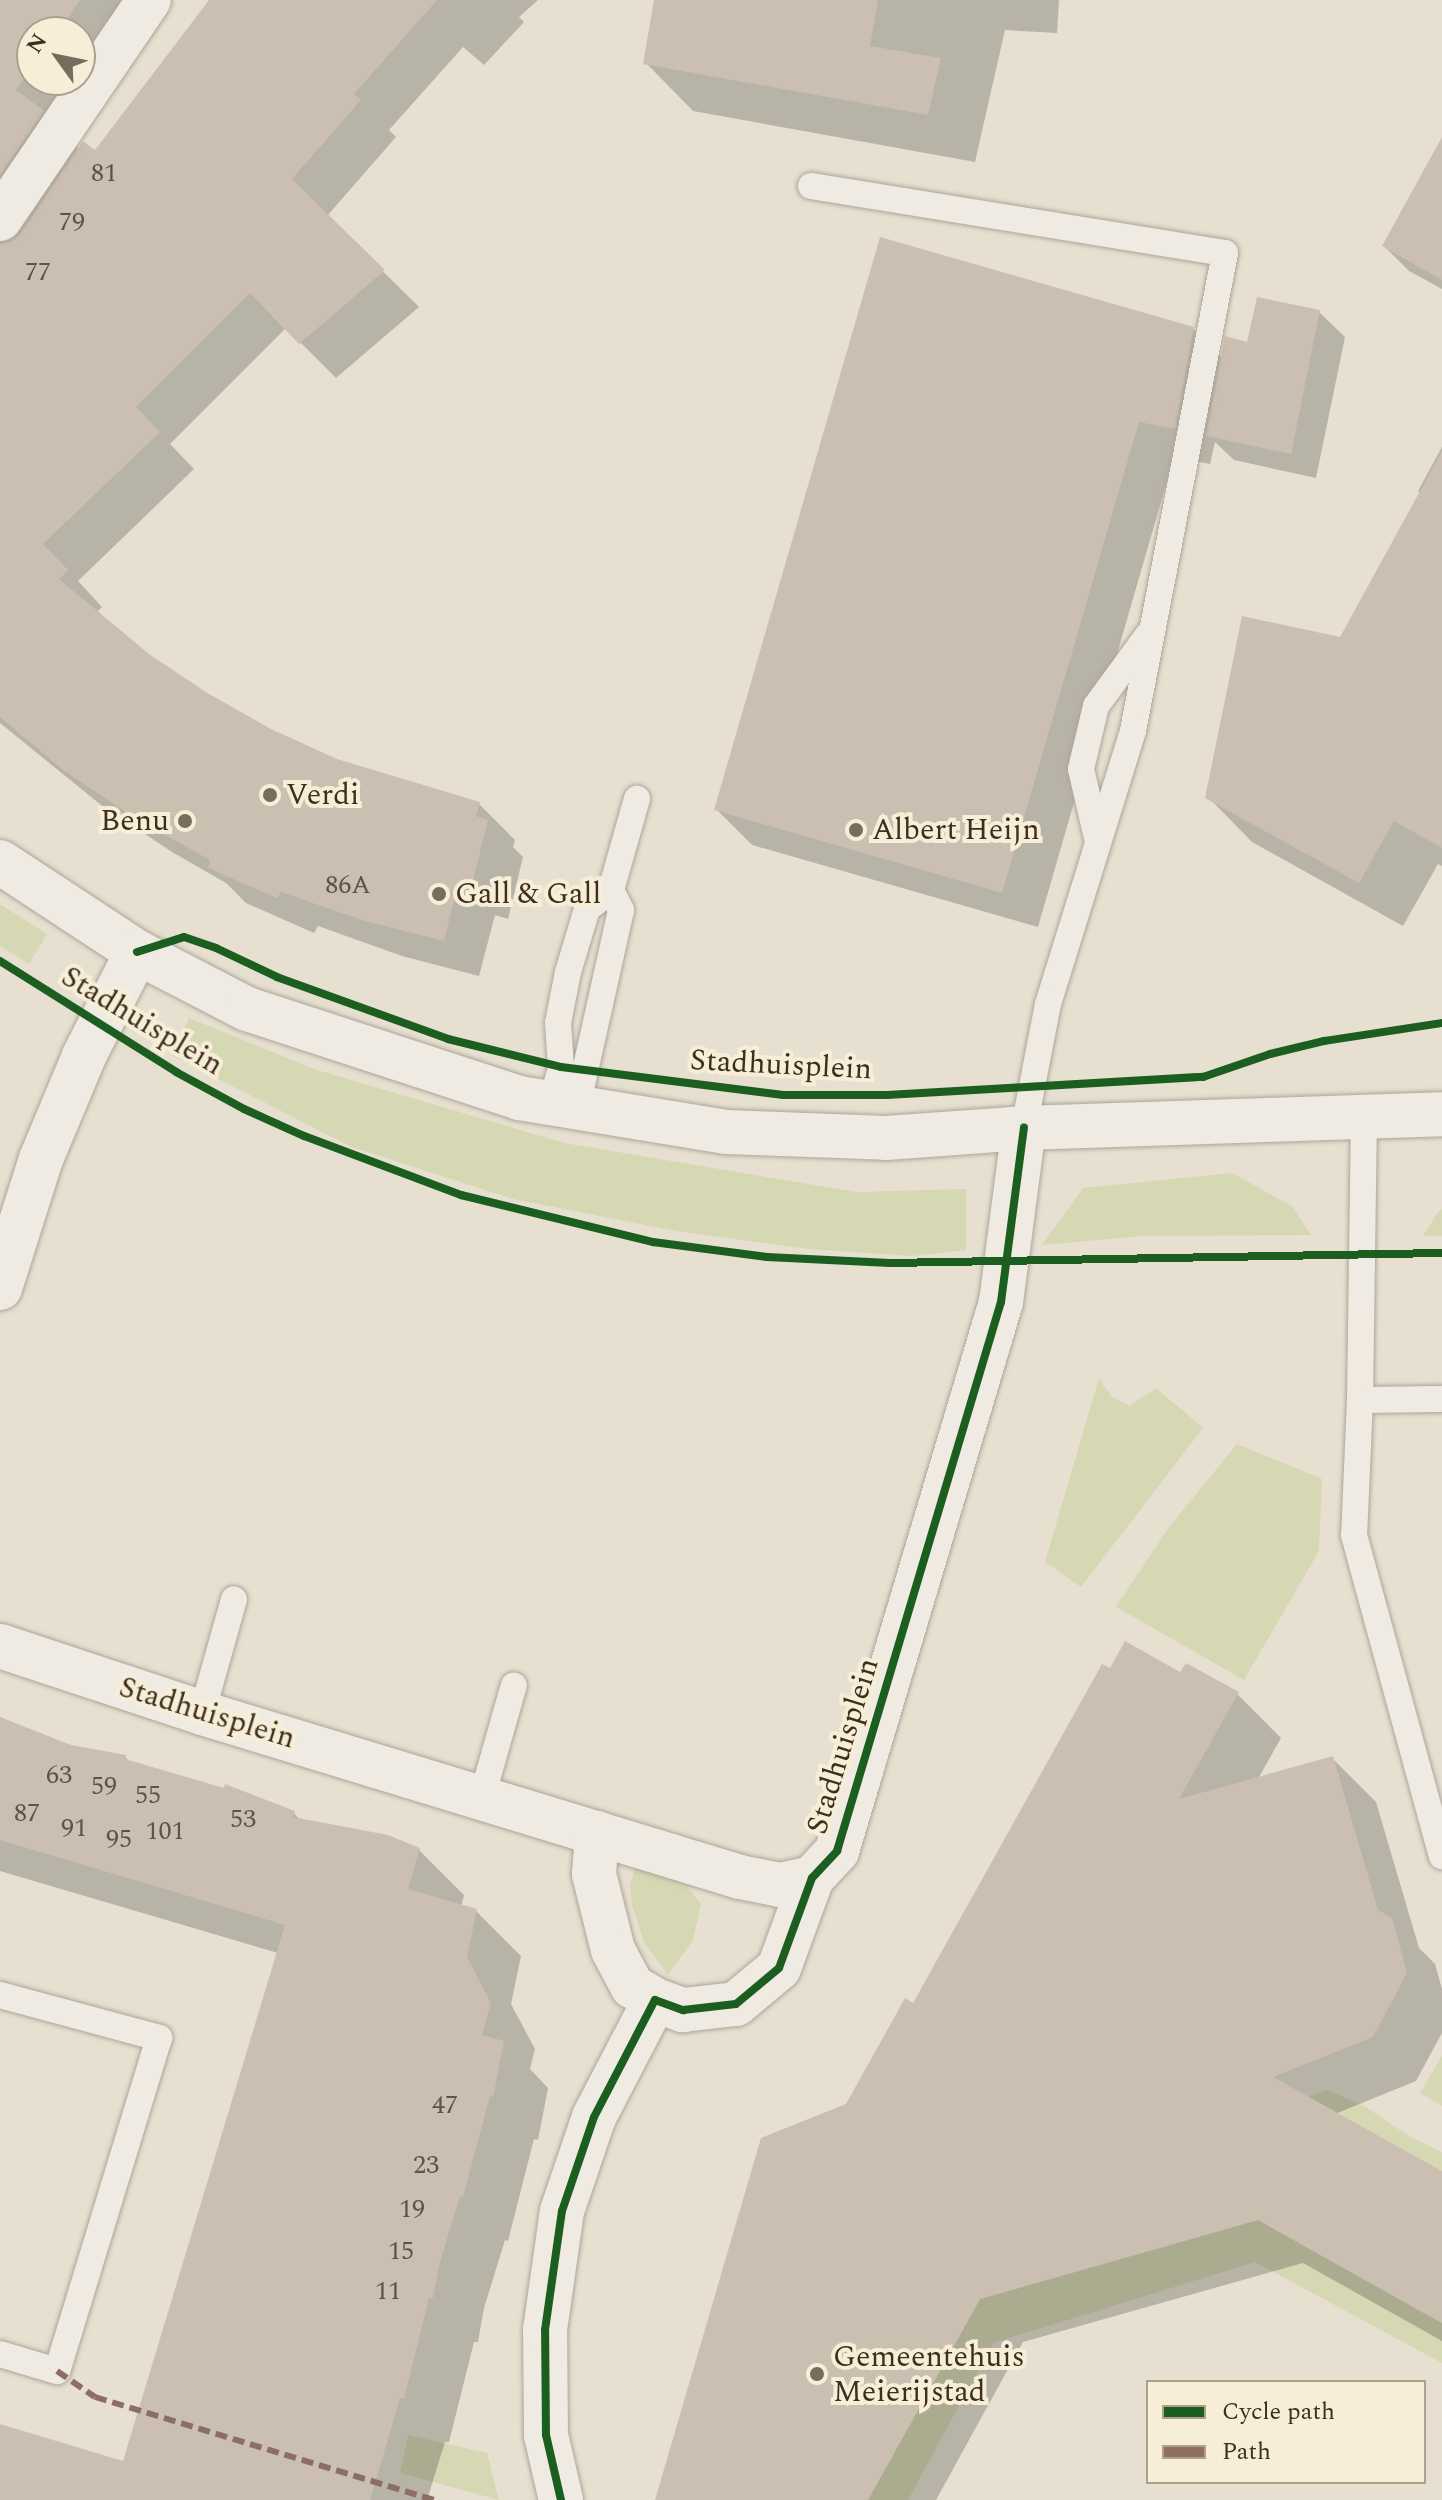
<!DOCTYPE html>
<html>
<head>
<meta charset="utf-8">
<style>
	body { margin:0 }
	#map { position:relative; width:1442px; height:2500px; overflow:hidden; background:#e7e0d1; font-family:Spectral,serif }
	div>[style] { position:absolute }
	[style*='--x'] { left:calc(var(--x)*1px); top:calc(var(--y)*1px); width:calc(var(--w)*1px); rotate:calc(var(--a)*1deg) }
	.green>* { inset:0; background:#d6d7b3 }
	.shadow>* { inset:0; background:#0003 }
	.building>* { inset:0; background:#cbbfb2 }
	.roads { filter:drop-shadow(0 0 2px #ada599) drop-shadow(0 0 2px #ada599) }
	.service>* { height:26px; margin:-13px; padding:0 13px; transform-origin:13px; border-radius:13px; background:#efebe3 }
	.minor>* { height:44px; margin:-22px; padding:0 22px; transform-origin:22px; border-radius:22px; background:#efebe3 }
	.quiet>* { height:6px; margin-top:-3px; transform-origin:0; background:repeating-linear-gradient(90deg,#8d6e63 0 12px,transparent 0 18px) }
	.cycleway>* { height:8px; margin:-4px; padding:0 4px; transform-origin:4px; border-radius:4px; background:#1b5e20 }
	.dots>* { width:22px; height:22px; translate:-50% -50%; box-sizing:border-box; border:4px solid #f7eed8; border-radius:50% }
	span { translate:-50% -50%; white-space:nowrap; text-align:center; line-height:1.15; -webkit-text-stroke:8px #f7eed8; paint-order:stroke }
	.number-label { font-size:26px; color:#605244 }
	.number-label span { -webkit-text-stroke-width:0 }
	.poi-label { font-size:30px; color:#3d2e20 }
	.left { translate:0 -50%; text-align:left }
	.right { translate:-100% -50%; text-align:right }
	.street-label { font-size:30px; color:#3d2e20 }
	.legend { position:absolute; left:1146px; top:2380px; width:280px; height:104px; box-sizing:border-box; background:#f7eed8; border:2px solid #ada18e; margin:0; padding:10px 14px; list-style:none; font-size:24px; color:#3d2e20 }
	.legend li { display:flex; align-items:center; gap:16px; height:40px }
	.legend b { width:40px; border:2px solid #ada18e }
	.north { position:absolute; left:16px; top:16px; width:80px; height:80px; box-sizing:border-box; background:#f7eed8; border:2px solid #ada18e; border-radius:50%; rotate:303deg; font-size:22px; font-weight:700; line-height:32px; text-align:center; color:#3d2e20 }
	.north::after { content:''; display:block; margin:auto; width:28px; height:36px; background:#786c5e; clip-path:polygon(50% 0,100% 100%,50% 72%,0 100%) }
</style>
</head>
<body>
<div id="map">
	<div class="green">
		<div style="clip-path:polygon(0 904px,47px 934px,29px 964px,0 946px)"></div>
		<div style="clip-path:polygon(189px 1018px,314px 1069px,564px 1143px,856px 1192px,966px 1189px,966px 1250px,912px 1256px,808px 1249px,676px 1231px,513px 1199px,352px 1147px,173px 1056px)"></div>
		<div style="clip-path:polygon(1232px 1173px,1293px 1207px,1311px 1235px,1143px 1236px,1042px 1245px,1083px 1188px)"></div>
		<div style="clip-path:polygon(1442px 1209px,1442px 1236px,1423px 1236px,1438px 1212px)"></div>
		<div style="clip-path:polygon(1099px 1378px,1111px 1396px,1129px 1406px,1156px 1388px,1203px 1428px,1081px 1587px,1045px 1562px)"></div>
		<div style="clip-path:polygon(1237px 1444px,1322px 1479px,1319px 1551px,1244px 1680px,1116px 1607px,1170px 1526px)"></div>
		<div style="clip-path:polygon(636px 1865px,666px 1874px,687px 1886px,701px 1904px,693px 1940px,668px 1975px,644px 1942px,632px 1905px,630px 1885px)"></div>
		<div style="clip-path:polygon(1442px 2056px,1442px 2106px,1420px 2093px)"></div>
		<div style="clip-path:polygon(1327px 2090px,1366px 2107px,1409px 2136px,1442px 2152px,1442px 2171px,1309px 2097px)"></div>
		<div style="clip-path:polygon(1258px 2220px,1430px 2317px,1442px 2297px,1442px 2363px,1255px 2262px,993px 2343px,908px 2500px,868px 2500px,980px 2299px)"></div>
		<div style="clip-path:polygon(408px 2435px,487px 2453px,499px 2500px,400px 2473px)"></div>
	</div>
	<div class="shadow">
		<div style="clip-path:polygon(evenodd,0 0,142px 0,53px 123px,80px 150px,95px 153px,212px 0,538px 0,519px 17px,524px 22px,484px 65px,463px 47px,389px 130px,396px 137px,327px 216px,419px 307px,336px 378px,286px 328px,170px 444px,194px 469px,78px 581px,102px 607px,96px 613px,148px 655px,208px 696px,271px 731px,337px 761px,479px 804px,515px 840px,513px 847px,523px 857px,508px 919px,495px 915px,479px 976px,402px 956px,318px 926px,314px 933px,246px 903px,226px 883px,172px 852px,101px 805px,0 723px,0 0,32px 32px,80px 32px,80px 80px,32px 80px,32px 32px)"></div>
		<div style="clip-path:polygon(656px 0,1059px 0,1057px 33px,1005px 30px,975px 162px,693px 111px,646px 63px)"></div>
		<div style="clip-path:polygon(1442px 211px,1442px 289px,1409px 271px,1384px 246px)"></div>
		<div style="clip-path:polygon(1319px 312px,1345px 337px,1316px 478px,1234px 460px,1215px 442px,1210px 464px,1174px 457px,1038px 927px,752px 845px,716px 809px,1193px 329px,1223px 359px)"></div>
		<div style="clip-path:polygon(1442px 447px,1442px 866px,1438px 864px,1403px 926px,1252px 842px,1208px 797px,1341px 639px,1421px 494px,1418px 491px)"></div>
		<div style="clip-path:polygon(1111px 1671px,1180px 1675px,1237px 1694px,1281px 1738px,1258px 1779px,1332px 1758px,1376px 1802px,1419px 1948px,1435px 1964px,1442px 1989px,1442px 2033px,1416px 2081px,1335px 2114px,1442px 2173px,1442px 2341px,1303px 2263px,1023px 2342px,936px 2500px,657px 2500px,847px 2106px,914px 2006px)"></div>
		<div style="clip-path:polygon(0 1720px,70px 1747px,125px 1757px,130px 1762px,294px 1813px,301px 1821px,419px 1850px,464px 1895px,461px 1907px,476px 1911px,521px 1956px,511px 2004px,535px 2049px,530px 2069px,548px 2088px,538px 2140px,534px 2139px,508px 2241px,505px 2240px,484px 2308px,478px 2342px,474px 2342px,449px 2442px,445px 2442px,427px 2500px,0 2500px,0 2426px,124px 2464px,278px 1953px,0 1871px)"></div>
	</div>
	<div class="building">
		<div style="clip-path:polygon(0 0,80px 0,58px 32px,32px 32px,32px 68px,16px 90px,44px 111px,0 175px)"></div>
		<div style="clip-path:polygon(209px 0,437px 0,354px 94px,361px 100px,292px 179px,385px 270px,299px 344px,250px 293px,136px 407px,160px 432px,43px 544px,68px 570px,59px 579px,149px 654px,209px 694px,271px 729px,337px 759px,480px 802px,476px 816px,488px 820px,472px 884px,459px 881px,444px 941px,365px 921px,281px 892px,277px 898px,208px 868px,210px 860px,133px 817px,63px 770px,0 717px,0 244px,12px 241px,21px 233px,83px 141px,95px 150px)"></div>
		<div style="clip-path:polygon(654px 0,878px 0,870px 46px,941px 58px,928px 115px,643px 64px)"></div>
		<div style="clip-path:polygon(1442px 137px,1442px 280px,1382px 246px)"></div>
		<div style="clip-path:polygon(880px 237px,1194px 327px,1175px 429px,1139px 422px,1002px 893px,714px 810px)"></div>
		<div style="clip-path:polygon(1257px 297px,1320px 310px,1291px 454px,1206px 436px,1225px 336px,1247px 342px)"></div>
		<div style="clip-path:polygon(1442px 451px,1442px 848px,1394px 821px,1359px 883px,1205px 798px,1242px 616px,1340px 637px)"></div>
		<div style="clip-path:polygon(1125px 1641px,1180px 1672px,1186px 1663px,1239px 1692px,1179px 1799px,1333px 1756px,1378px 1910px,1392px 1918px,1407px 1973px,1373px 2037px,1273px 2077px,1442px 2171px,1442px 2323px,1258px 2220px,980px 2299px,868px 2500px,655px 2500px,761px 2138px,846px 2104px,905px 1998px,913px 2003px,1102px 1664px,1110px 1668px)"></div>
		<div style="clip-path:polygon(0 1717px,71px 1745px,126px 1755px,125px 1759px,224px 1788px,225px 1784px,295px 1811px,293px 1817px,388px 1835px,420px 1848px,408px 1889px,477px 1909px,467px 1957px,491px 2003px,482px 2035px,504px 2041px,493px 2097px,490px 2096px,463px 2197px,460px 2196px,440px 2262px,433px 2298px,429px 2298px,404px 2399px,400px 2398px,370px 2500px,0 2500px,0 2424px,123px 2461px,285px 1925px,0 1840px)"></div>
	</div>
	<div class="roads">
		<div class="service">
			<div style="--x:811;--y:186;--w:419;--a:9.2"></div>
			<div style="--x:1225;--y:253;--w:487;--a:100.9"></div>
			<div style="--x:1133;--y:731;--w:286;--a:107.3"></div>
			<div style="--x:1048;--y:1004;--w:126;--a:101"></div>
			<div style="--x:1098;--y:842;--w:75;--a:-103.1"></div>
			<div style="--x:1081;--y:769;--w:65;--a:-76.6"></div>
			<div style="--x:1096;--y:706;--w:88;--a:-53.8"></div>
			<div style="--x:551;--y:1103;--w:37;--a:-74"></div>
			<div style="--x:561;--y:1067;--w:44;--a:-93.9"></div>
			<div style="--x:558;--y:1023;--w:52;--a:-78.9"></div>
			<div style="--x:568;--y:972;--w:66;--a:-73.2"></div>
			<div style="--x:587;--y:909;--w:31;--a:-38"></div>
			<div style="--x:611;--y:890;--w:95;--a:-74.1"></div>
			<div style="--x:577;--y:1107;--w:202;--a:-77.4"></div>
			<div style="--x:621;--y:910;--w:22;--a:-117"></div>
			<div style="--x:1364;--y:1115;--w:285;--a:90.8"></div>
			<div style="--x:1360;--y:1400;--w:135;--a:92.5"></div>
			<div style="--x:1354;--y:1535;--w:333;--a:74.7"></div>
			<div style="--x:1360;--y:1400;--w:82;--a:-0.7"></div>
			<div style="--x:202;--y:1713;--w:118;--a:-74.3"></div>
			<div style="--x:482;--y:1797;--w:116;--a:-74.1"></div>
			<div style="--x:0;--y:1995;--w:165;--a:15.1"></div>
			<div style="--x:159;--y:2038;--w:348;--a:107"></div>
			<div style="--x:57;--y:2371;--w:59;--a:-163.4"></div>
		</div>
		<div class="minor">
			<div style="--x:0;--y:219;--w:265;--a:-55.8"></div>
			<div style="--x:0;--y:862;--w:164;--a:33.3"></div>
			<div style="--x:137;--y:952;--w:124;--a:27.4"></div>
			<div style="--x:247;--y:1009;--w:286;--a:18.1"></div>
			<div style="--x:519;--y:1098;--w:210;--a:9.3"></div>
			<div style="--x:726;--y:1132;--w:160;--a:2.1"></div>
			<div style="--x:886;--y:1138;--w:138;--a:-4.1"></div>
			<div style="--x:1024;--y:1128;--w:418;--a:-1.9"></div>
			<div style="--x:0;--y:1288;--w:135;--a:-72.4"></div>
			<div style="--x:41;--y:1159;--w:112;--a:-67.3"></div>
			<div style="--x:84;--y:1056;--w:117;--a:-63"></div>
			<div style="--x:0;--y:1646;--w:213;--a:18.3"></div>
			<div style="--x:202;--y:1713;--w:562;--a:16.95"></div>
			<div style="--x:740;--y:1877;--w:41;--a:11.3"></div>
			<div style="--x:780;--y:1885;--w:33;--a:-12"></div>
			<div style="--x:597;--y:1833;--w:41;--a:94.2"></div>
			<div style="--x:594;--y:1874;--w:78;--a:76"></div>
			<div style="--x:613;--y:1950;--w:41;--a:62.2"></div>
			<div style="--x:632;--y:1986;--w:27;--a:31"></div>
			<div style="--x:561;--y:2500;--w:67;--a:-103"></div>
			<div style="--x:546;--y:2435;--w:105;--a:-90.5"></div>
			<div style="--x:545;--y:2330;--w:120;--a:-81.9"></div>
			<div style="--x:562;--y:2211;--w:99;--a:-71.2"></div>
			<div style="--x:594;--y:2117;--w:132;--a:-62.5"></div>
			<div style="--x:655;--y:2000;--w:30;--a:20"></div>
			<div style="--x:683;--y:2010;--w:53;--a:-6.5"></div>
			<div style="--x:736;--y:2004;--w:56;--a:-39.9"></div>
			<div style="--x:779;--y:1968;--w:96;--a:-69.9"></div>
			<div style="--x:812;--y:1878;--w:37;--a:-47"></div>
			<div style="--x:837;--y:1851;--w:573;--a:-73.37"></div>
			<div style="--x:1001;--y:1302;--w:176;--a:-82.5"></div>
		</div>
	</div>
	<div class="quiet">
		<div style="--x:57;--y:2371;--w:46;--a:34.4"></div>
		<div style="--x:95;--y:2397;--w:355;--a:16.9"></div>
	</div>
	<div class="cycleway">
		<div style="--x:137;--y:952;--w:49;--a:-17.7"></div>
		<div style="--x:184;--y:937;--w:34;--a:19"></div>
		<div style="--x:216;--y:948;--w:68;--a:25.4"></div>
		<div style="--x:277;--y:977;--w:182;--a:19.9"></div>
		<div style="--x:448;--y:1039;--w:116;--a:13.9"></div>
		<div style="--x:561;--y:1067;--w:224;--a:7.2"></div>
		<div style="--x:783;--y:1095;--w:104;--a:0"></div>
		<div style="--x:887;--y:1095;--w:317;--a:-3.3"></div>
		<div style="--x:1203;--y:1077;--w:71;--a:-18.9"></div>
		<div style="--x:1270;--y:1054;--w:56;--a:-13.5"></div>
		<div style="--x:1324;--y:1041;--w:119;--a:-8.7"></div>
		<div style="--x:0;--y:961;--w:208;--a:32.2"></div>
		<div style="--x:176;--y:1072;--w:77;--a:28.6"></div>
		<div style="--x:244;--y:1109;--w:66;--a:24.2"></div>
		<div style="--x:304;--y:1136;--w:168;--a:20.6"></div>
		<div style="--x:461;--y:1195;--w:198;--a:13.8"></div>
		<div style="--x:653;--y:1242;--w:115;--a:7.5"></div>
		<div style="--x:767;--y:1257;--w:123;--a:2.8"></div>
		<div style="--x:890;--y:1263;--w:552;--a:-1.04"></div>
		<div style="--x:561;--y:2500;--w:67;--a:-103"></div>
		<div style="--x:546;--y:2435;--w:105;--a:-90.5"></div>
		<div style="--x:545;--y:2330;--w:120;--a:-81.9"></div>
		<div style="--x:562;--y:2211;--w:99;--a:-71.2"></div>
		<div style="--x:594;--y:2117;--w:132;--a:-62.5"></div>
		<div style="--x:655;--y:2000;--w:30;--a:20"></div>
		<div style="--x:683;--y:2010;--w:53;--a:-6.5"></div>
		<div style="--x:736;--y:2004;--w:56;--a:-39.9"></div>
		<div style="--x:779;--y:1968;--w:96;--a:-69.9"></div>
		<div style="--x:812;--y:1878;--w:37;--a:-47"></div>
		<div style="--x:837;--y:1851;--w:573;--a:-73.37"></div>
		<div style="--x:1001;--y:1302;--w:176;--a:-82.5"></div>
	</div>
	<div class="dots">
		<div style="left:270px;top:795px;background:#786c5e"></div>
		<div style="left:185px;top:821px;background:#786c5e"></div>
		<div style="left:856px;top:830px;background:#786c5e"></div>
		<div style="left:439px;top:894px;background:#786c5e"></div>
		<div style="left:817px;top:2374px;background:#786c5e"></div>
	</div>
	<div class="number-label">
		<span style="left:104px;top:174px">81</span>
		<span style="left:72px;top:223px">79</span>
		<span style="left:38px;top:273px">77</span>
		<span style="left:348px;top:886px">86A</span>
		<span style="left:59px;top:1776px">63</span>
		<span style="left:104px;top:1787px">59</span>
		<span style="left:148px;top:1796px">55</span>
		<span style="left:27px;top:1814px">87</span>
		<span style="left:243px;top:1820px">53</span>
		<span style="left:74px;top:1829px">91</span>
		<span style="left:165px;top:1832px">101</span>
		<span style="left:119px;top:1840px">95</span>
		<span style="left:445px;top:2106px">47</span>
		<span style="left:426px;top:2166px">23</span>
		<span style="left:412px;top:2210px">19</span>
		<span style="left:401px;top:2252px">15</span>
		<span style="left:388px;top:2292px">11</span>
	</div>
	<div class="poi-label">
		<span class="left" style="left:286px;top:795px">Verdi</span>
		<span class="right" style="left:169px;top:821px">Benu</span>
		<span class="left" style="left:872px;top:830px">Albert Heijn</span>
		<span class="left" style="left:455px;top:894px">Gall &amp; Gall</span>
		<span class="left" style="left:833px;top:2374px">Gemeentehuis<br>Meierijstad</span>
	</div>
	<div class="street-label">
		<span style="left:142px;top:1021px;rotate:31deg">Stadhuisplein</span>
		<span style="left:781px;top:1065px;rotate:3deg">Stadhuisplein</span>
		<span style="left:207px;top:1713px;rotate:17deg">Stadhuisplein</span>
		<span style="left:843px;top:1746px;rotate:-73deg">Stadhuisplein</span>
	</div>
	<ul class="legend">
	<li><b style="height:10px;background:#1b5e20"></b>Cycle path</li>
	<li><b style="height:10px;background:#8d6e63"></b>Path</li>
	</ul>
	<div class="north">N</div>
</div>
</body>
</html>
